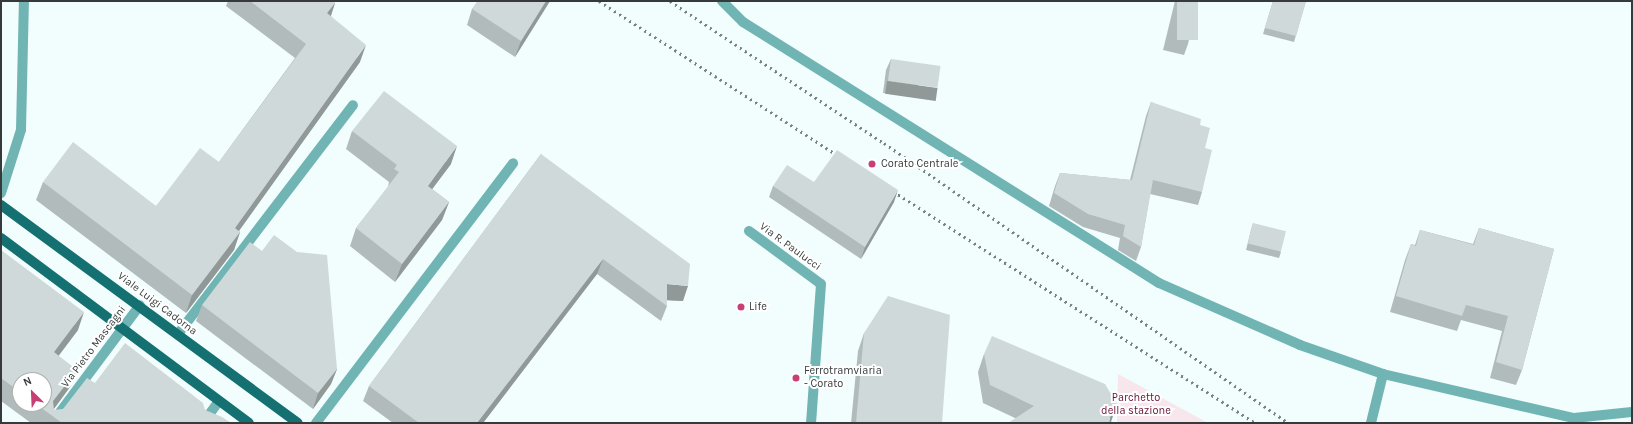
<!DOCTYPE html>
<html>
<head>
<meta charset="utf-8">
<style>
	body { margin:0 }
	#map { position:relative; width:1633px; height:424px; overflow:hidden; background:#f2fdfd; font-family:Karla,sans-serif }
	div>[style] { position:absolute }
	[style*='--x'] { left:calc(var(--x)*1px); top:calc(var(--y)*1px); width:calc(var(--w)*1px); rotate:calc(var(--a)*1deg) }
	.green>* { inset:0; background:#f7e6eb }
	.minor>* { height:10px; margin:-5px; padding:0 5px; transform-origin:5px; border-radius:5px; background:#70b5b4 }
	.major>* { height:10px; margin:-5px; padding:0 5px; transform-origin:5px; border-radius:5px; background:#157171 }
	.rail>* { height:3px; margin-top:-1.5px; transform-origin:0; background:repeating-linear-gradient(90deg,#7a8181 0 2px,transparent 0 6px) }
	.wall>* { inset:0; background:#b2bbbb }
	.shaded-wall>* { inset:0; background:#919898; transform-origin:0 0 }
	.building>* { inset:0; background:#cfd9d9; transform-origin:0 0 }
	.dots>* { width:11px; height:11px; translate:-50% -50%; box-sizing:border-box; border:2px solid #fff; border-radius:50% }
	span { translate:-50% -50%; white-space:nowrap; text-align:center; line-height:1.15; -webkit-text-stroke:4px #fff; paint-order:stroke }
	.poi-label { font-size:11px; color:#363a3a }
	.left { translate:0 -50%; text-align:left }
	.street-label { font-size:11px; color:#363a3a }
	.park-label { font-size:11px; color:#680d36 }
	.frame { position:absolute; inset:0; border:2px solid #363a3a; pointer-events:none }
	.north { position:absolute; left:12px; top:372px; width:40px; height:40px; box-sizing:border-box; background:#fff; border:1px solid #afb0b0; border-radius:50%; rotate:336deg; font-size:11px; font-weight:700; line-height:16px; text-align:center; color:#363a3a }
	.north::after { content:''; display:block; margin:auto; width:14px; height:18px; background:#c83e76; clip-path:polygon(50% 0,100% 100%,50% 72%,0 100%) }
</style>
</head>
<body>
<div id="map">
	<div class="green">
		<div style="clip-path:polygon(1118px 374px,1208px 423px,1117px 423px)"></div>
	</div>
	<div class="minor">
		<div style="--x:722;--y:1;--w:30;--a:45"></div>
		<div style="--x:743;--y:22;--w:491;--a:32.1"></div>
		<div style="--x:1159;--y:283;--w:154;--a:23.7"></div>
		<div style="--x:1300;--y:345;--w:88;--a:19.3"></div>
		<div style="--x:1383;--y:374;--w:50;--a:103.8"></div>
		<div style="--x:1;--y:193;--w:66;--a:-72.4"></div>
		<div style="--x:21;--y:130;--w:129;--a:-88.7"></div>
		<div style="--x:749;--y:231;--w:89;--a:36.4"></div>
		<div style="--x:821;--y:284;--w:139;--a:94.1"></div>
		<div style="--x:178;--y:334;--w:288;--a:-52.6"></div>
		<div style="--x:1383;--y:374;--w:196;--a:13"></div>
		<div style="--x:1574;--y:418;--w:58;--a:-5.9"></div>
		<div style="--x:52;--y:423;--w:147;--a:-53.3"></div>
		<div style="--x:203;--y:423;--w:27;--a:-54"></div>
		<div style="--x:316;--y:423;--w:326;--a:-52.8"></div>
	</div>
	<div class="major">
		<div style="--x:1;--y:205;--w:368;--a:36.3"></div>
		<div style="--x:1;--y:238;--w:309;--a:36.7"></div>
	</div>
	<div class="rail">
		<div style="--x:599;--y:1;--w:291;--a:32.9"></div>
		<div style="--x:670;--y:1;--w:257;--a:33.6"></div>
		<div style="--x:884;--y:143;--w:492;--a:34.7"></div>
		<div style="--x:888;--y:188;--w:437;--a:32.6"></div>
	</div>
	<div class="wall">
		<div style="clip-path:polygon(228px 1px,333px 1px,335px 3px,331px 16px,360px 62px,239px 231px,240px 232px,234px 250px,186px 313px,36px 200px,43px 182px,156px 206px,219px 162px,295px 58px,226px 6px)"></div>
		<div style="clip-path:polygon(478px 1px,550px 1px,515px 57px,467px 25px,472px 9px)"></div>
		<div style="clip-path:polygon(1175px 1px,1198px 1px,1188px 44px,1184px 55px,1163px 50px)"></div>
		<div style="clip-path:polygon(1273px 1px,1306px 1px,1294px 42px,1263px 34px)"></div>
		<div style="clip-path:polygon(891px 59px,933px 100px,883px 93px,886px 70px)"></div>
		<div style="clip-path:polygon(1151px 102px,1200px 125px,1205px 148px,1202px 192px,1198px 205px,1150px 194px,1141px 247px,1136px 261px,1118px 250px,1120px 238px,1083px 227px,1049px 206px,1055px 186px,1060px 173px,1130px 180px,1146px 116px)"></div>
		<div style="clip-path:polygon(352px 131px,451px 164px,432px 189px,449px 202px,442px 220px,395px 282px,350px 246px,356px 228px,388px 187px,389px 182px,346px 149px)"></div>
		<div style="clip-path:polygon(541px 154px,683px 301px,667px 300px,667px 306px,661px 321px,597px 274px,483px 423px,393px 423px,363px 401px,369px 386px)"></div>
		<div style="clip-path:polygon(814px 182px,894px 202px,861px 259px,769px 197px,773px 186px)"></div>
		<div style="clip-path:polygon(1253px 223px,1281px 252px,1279px 258px,1246px 250px,1251px 230px)"></div>
		<div style="clip-path:polygon(1479px 228px,1554px 249px,1522px 370px,1516px 385px,1490px 378px,1502px 331px,1461px 320px,1457px 331px,1390px 312px,1405px 260px,1411px 244px,1415px 245px,1420px 230px,1473px 244px)"></div>
		<div style="clip-path:polygon(evenodd,1px 250px,78px 330px,58px 356px,70px 387px,54px 409px,54px 410px,63px 409px,95px 383px,205px 410px,231px 423px,31px 423px,1px 401px,1px 250px,20px 380px,44px 404px,20px 404px,20px 380px)"></div>
		<div style="clip-path:polygon(202px 305px,337px 369px,331px 384px,313px 409px,196px 321px)"></div>
		<div style="clip-path:polygon(864px 333px,942px 423px,851px 423px,858px 351px)"></div>
		<div style="clip-path:polygon(984px 354px,1111px 422px,1015px 418px,983px 403px,978px 372px)"></div>
	</div>
	<div class="shaded-wall">
		<div style="clip-path:polygon(546px 1px,550px 1px,515px 57px,521px 41px)"></div>
		<div style="clip-path:polygon(335px 3px,329px 21px,327px 13px)"></div>
		<div style="clip-path:polygon(366px 45px,360px 62px,228px 246px,235px 228px)"></div>
		<div style="left:887px;top:81px;width:51px;height:13px;rotate:8deg"></div>
		<div style="clip-path:polygon(457px 146px,451px 164px,421px 204px,428px 186px)"></div>
		<div style="clip-path:polygon(898px 190px,894px 202px,861px 259px,865px 247px)"></div>
		<div style="clip-path:polygon(449px 202px,442px 220px,395px 282px,402px 264px)"></div>
		<div style="clip-path:polygon(240px 232px,234px 250px,186px 313px,192px 295px)"></div>
		<div style="clip-path:polygon(603px 259px,597px 274px,483px 423px,477px 423px)"></div>
		<div style="clip-path:polygon(667px 284px,688px 286px,683px 301px,662px 300px)"></div>
		<div style="clip-path:polygon(84px 312px,78px 330px,48px 370px,54px 352px)"></div>
		<div style="clip-path:polygon(337px 369px,331px 384px,313px 409px,318px 393px)"></div>
		<div style="clip-path:polygon(77px 370px,70px 387px,50px 414px,53px 401px)"></div>
		<div style="clip-path:polygon(1117px 404px,1111px 422px,1109px 423px,1112px 407px)"></div>
	</div>
	<div class="building">
		<div style="clip-path:polygon(250px 1px,333px 1px,335px 3px,327px 13px,366px 45px,235px 228px,240px 232px,192px 295px,43px 182px,73px 142px,156px 206px,200px 148px,219px 162px,306px 44px)"></div>
		<div style="clip-path:polygon(478px 1px,546px 1px,521px 41px,472px 9px)"></div>
		<div style="left:1177px;top:1px;width:21px;height:39px"></div>
		<div style="clip-path:polygon(1273px 1px,1306px 1px,1296px 36px,1265px 28px)"></div>
		<div style="left:891px;top:59px;width:50px;height:22px;rotate:8deg"></div>
		<div style="clip-path:polygon(384px 91px,457px 146px,428px 186px,449px 202px,402px 264px,356px 228px,399px 172px,394px 169px,397px 165px,352px 131px)"></div>
		<div style="clip-path:polygon(1151px 102px,1201px 119px,1200px 125px,1210px 128px,1205px 148px,1212px 150px,1202px 192px,1153px 180px,1141px 247px,1123px 236px,1125px 225px,1088px 214px,1054px 193px,1060px 173px,1132px 180px)"></div>
		<div style="clip-path:polygon(837px 150px,898px 190px,865px 247px,773px 186px,787px 165px,814px 182px)"></div>
		<div style="clip-path:polygon(541px 154px,690px 264px,688px 286px,667px 284px,667px 306px,603px 259px,477px 423px,419px 423px,369px 386px)"></div>
		<div style="left:1253px;top:223px;width:34px;height:21px;rotate:14deg"></div>
		<div style="clip-path:polygon(1479px 228px,1554px 249px,1522px 370px,1496px 362px,1508px 316px,1466px 305px,1462px 316px,1396px 296px,1411px 244px,1416px 246px,1420px 230px,1474px 245px)"></div>
		<div style="clip-path:polygon(274px 235px,297px 252px,327px 255px,337px 369px,318px 393px,202px 305px,250px 242px,262px 251px)"></div>
		<div style="clip-path:polygon(1px 250px,84px 312px,54px 352px,77px 370px,53px 401px,54px 410px,63px 409px,87px 378px,95px 383px,125px 343px,203px 403px,205px 410px,222px 417px,231px 423px,62px 423px,36px 404px,44px 404px,44px 380px,20px 380px,20px 392px,1px 378px)"></div>
		<div style="clip-path:polygon(888px 296px,950px 315px,942px 423px,856px 423px,864px 333px)"></div>
		<div style="clip-path:polygon(992px 336px,1105px 384px,1117px 404px,1112px 407px,1109px 423px,1008px 423px,1034px 406px,990px 385px,984px 354px)"></div>
	</div>
	<div class="dots">
		<div style="left:872px;top:164px;background:#c83e76"></div>
		<div style="left:741px;top:307px;background:#c83e76"></div>
		<div style="left:796px;top:378px;background:#c83e76"></div>
	</div>
	<div class="poi-label">
		<span class="left" style="left:881px;top:164px">Corato Centrale</span>
		<span class="left" style="left:749px;top:307px">Life</span>
		<span class="left" style="left:804px;top:378px">Ferrotramviaria<br>- Corato</span>
	</div>
	<div class="street-label">
		<span style="left:790px;top:247px;rotate:36deg">Via R. Paulucci</span>
		<span style="left:157px;top:304px;rotate:37deg">Viale Luigi Cadorna</span>
		<span style="left:94px;top:347px;rotate:-53deg">Via Pietro Mascagni</span>
	</div>
	<div class="park-label">
		<span style="left:1136px;top:405px">Parchetto<br>della stazione</span>
	</div>
	<div class="frame"></div>
	<div class="north">N</div>
</div>
</body>
</html>
